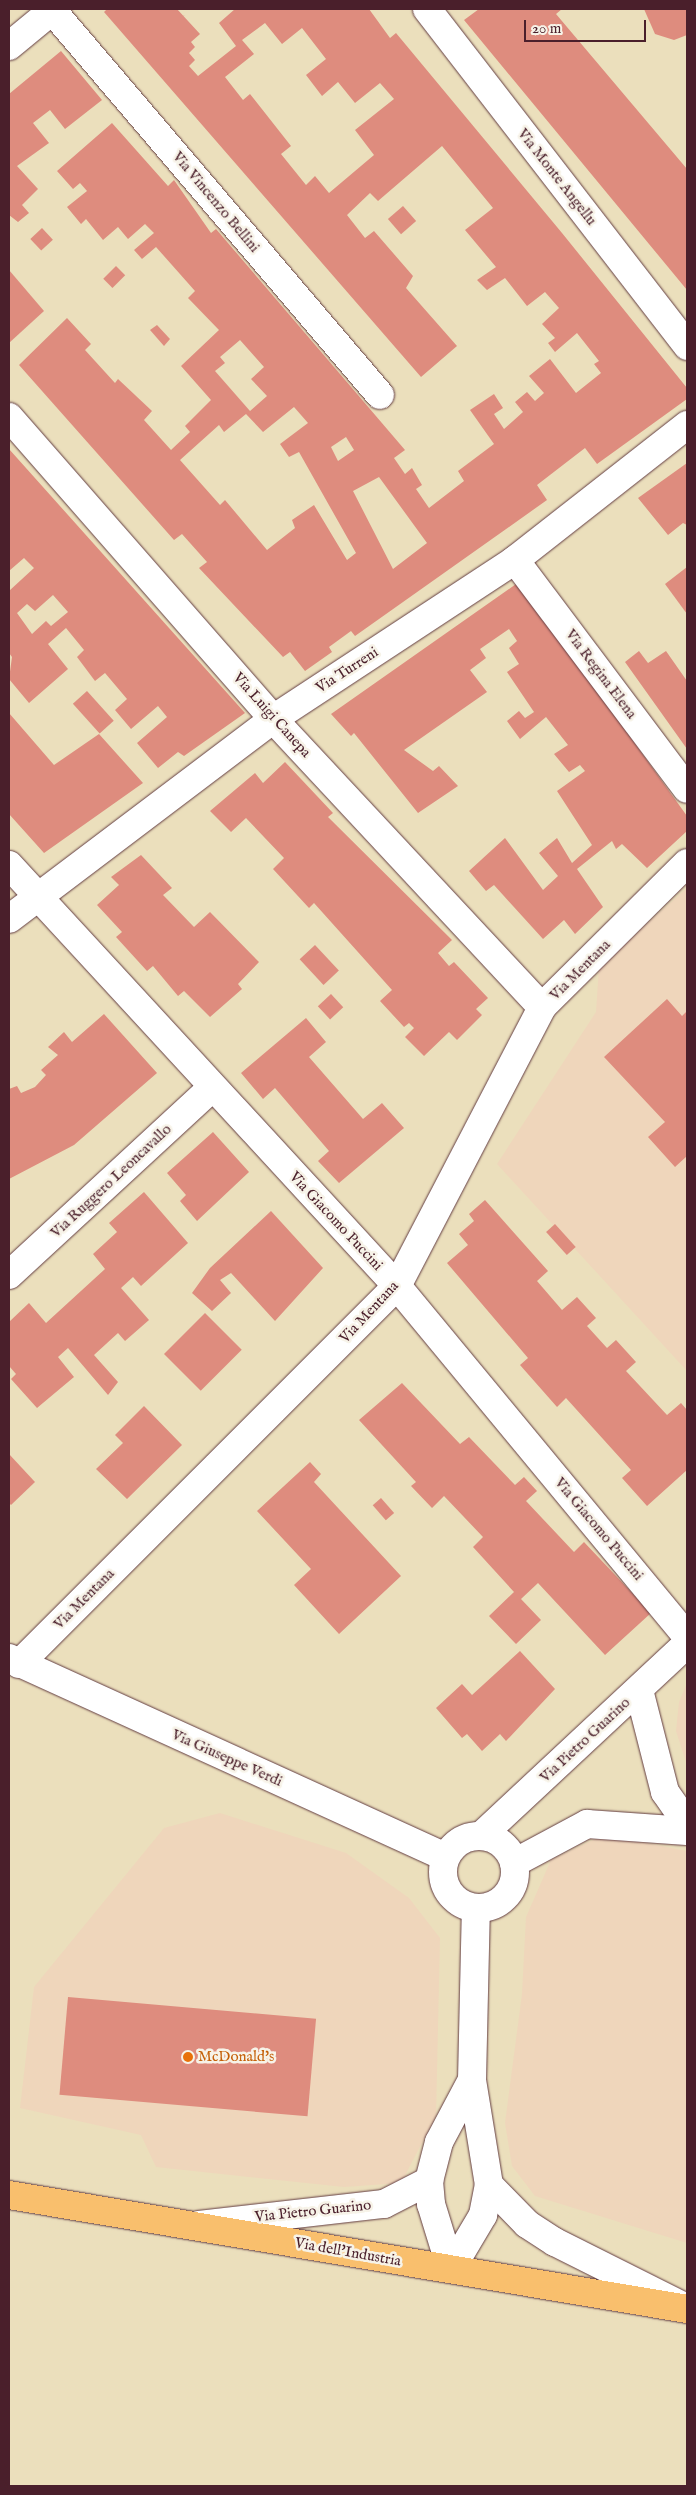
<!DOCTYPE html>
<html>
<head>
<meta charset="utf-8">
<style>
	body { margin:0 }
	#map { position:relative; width:696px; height:2495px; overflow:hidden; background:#ebdfbc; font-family:"IM FELL English",serif }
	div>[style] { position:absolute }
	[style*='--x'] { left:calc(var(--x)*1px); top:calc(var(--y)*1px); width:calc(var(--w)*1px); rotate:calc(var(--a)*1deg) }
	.built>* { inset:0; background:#efd6bb }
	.building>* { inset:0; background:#de8c7e; transform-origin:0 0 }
	.roads { filter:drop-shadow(0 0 1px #623c41) drop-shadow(0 0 1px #623c41) }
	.minor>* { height:28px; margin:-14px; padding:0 14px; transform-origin:14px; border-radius:14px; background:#fff }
	.minor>.ring { margin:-14px; padding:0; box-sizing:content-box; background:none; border:28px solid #fff; border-radius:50% }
	.major>* { height:28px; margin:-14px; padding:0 14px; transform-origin:14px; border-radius:14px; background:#f9bf6d }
	.dots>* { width:14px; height:14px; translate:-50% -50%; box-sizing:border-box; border:2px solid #f7f3e8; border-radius:50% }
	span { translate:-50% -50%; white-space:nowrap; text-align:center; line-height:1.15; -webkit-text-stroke:5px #f7f3e8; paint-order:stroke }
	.street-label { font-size:15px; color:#4a1f2b }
	.food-label { font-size:15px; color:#c56008 }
	.left { translate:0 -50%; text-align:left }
	.frame { position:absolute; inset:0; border:10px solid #4a1f2b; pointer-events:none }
	.scale { position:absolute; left:524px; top:20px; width:122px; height:22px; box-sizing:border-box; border:2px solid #4a1f2b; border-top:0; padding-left:6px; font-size:15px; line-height:18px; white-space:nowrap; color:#4a1f2b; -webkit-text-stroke:4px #f7f3e8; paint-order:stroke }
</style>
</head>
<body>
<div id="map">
	<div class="built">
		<div style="clip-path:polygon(687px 888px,687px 1371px,497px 1164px,596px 1012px,599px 967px)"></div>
		<div style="clip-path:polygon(687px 1683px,687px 1765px,676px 1731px,679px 1702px)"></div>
		<div style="clip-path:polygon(220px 1813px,346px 1853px,409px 1898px,440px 1938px,436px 2116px,401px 2183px,344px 2187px,156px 2167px,141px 2135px,20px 2108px,34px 1987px,164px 1828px)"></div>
		<div style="clip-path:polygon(604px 1835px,687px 1851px,687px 2243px,535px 2196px,512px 2166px,505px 2123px,522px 1994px,526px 1917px,551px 1860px)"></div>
	</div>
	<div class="building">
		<div style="clip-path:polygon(evenodd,107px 9px,177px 9px,200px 34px,191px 42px,195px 47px,189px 53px,195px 60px,189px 66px,198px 76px,236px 46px,219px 23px,235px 9px,369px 9px,390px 38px,396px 33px,562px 233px,687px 388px,687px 399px,597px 464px,585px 448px,537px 485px,547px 500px,355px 636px,351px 631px,329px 647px,332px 652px,305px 671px,290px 652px,283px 657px,199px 568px,207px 562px,182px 534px,174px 540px,19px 365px,67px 318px,91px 344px,85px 350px,115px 383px,118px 379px,152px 411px,144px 420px,171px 450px,190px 432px,185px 426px,211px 400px,181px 366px,219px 330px,188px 298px,195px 291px,156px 247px,142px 259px,134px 250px,154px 233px,145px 224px,128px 239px,118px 227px,103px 240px,86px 219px,81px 224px,67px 207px,87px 191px,80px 183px,73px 189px,57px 171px,112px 123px,168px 186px,174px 180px,211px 233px,216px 229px,405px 450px,394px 458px,405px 474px,412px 468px,422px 485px,416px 489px,429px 508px,464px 481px,458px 471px,494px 444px,470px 410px,494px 394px,503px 408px,494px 414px,504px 429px,523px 412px,515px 402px,527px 392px,535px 401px,544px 393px,529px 376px,550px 359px,576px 393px,601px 373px,594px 364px,599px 361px,577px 333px,555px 352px,548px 343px,555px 338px,542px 324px,559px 308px,545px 292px,527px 306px,505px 278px,487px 290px,477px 280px,496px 267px,465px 230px,493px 208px,442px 146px,378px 201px,370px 193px,347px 215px,365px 238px,374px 231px,413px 276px,406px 288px,457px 346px,421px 377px,104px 12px,107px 9px,265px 23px,282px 44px,302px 28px,326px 59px,306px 75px,322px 96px,338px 82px,355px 103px,380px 83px,394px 99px,355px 130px,374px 155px,329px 193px,315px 176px,306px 185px,281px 154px,291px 146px,250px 94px,243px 100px,225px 77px,254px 54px,242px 40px,265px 23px,107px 9px,240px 340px,264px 367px,251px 379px,267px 396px,250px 411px,215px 371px,225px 363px,220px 357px,240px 340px,107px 9px,294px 407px,308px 423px,280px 444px,289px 457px,299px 452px,356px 553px,347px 560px,314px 505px,292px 520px,295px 528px,267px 550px,225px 500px,220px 505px,180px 460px,219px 425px,224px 432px,246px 414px,263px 432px,294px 407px,107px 9px,346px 437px,354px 450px,338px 461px,331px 447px,346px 437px,107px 9px,379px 477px,427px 543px,393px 569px,353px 491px,379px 477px)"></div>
		<div style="clip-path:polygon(479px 9px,562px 9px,556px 14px,687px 169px,687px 290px,464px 20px)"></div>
		<div style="clip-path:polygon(644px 9px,687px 9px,687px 35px,674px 40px,655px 34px)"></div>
		<div style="clip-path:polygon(61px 51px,102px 100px,65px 129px,50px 110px,33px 123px,49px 143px,17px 166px,38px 189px,22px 205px,29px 213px,18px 222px,9px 215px,9px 94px)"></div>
		<div style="left:403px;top:206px;width:20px;height:20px;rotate:49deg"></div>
		<div style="left:42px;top:228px;width:16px;height:16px;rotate:47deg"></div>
		<div style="left:116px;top:266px;width:13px;height:18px;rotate:45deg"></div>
		<div style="clip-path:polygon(9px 270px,44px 311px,9px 343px)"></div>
		<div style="clip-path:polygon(157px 325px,170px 339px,164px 346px,150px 330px)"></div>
		<div style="clip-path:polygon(evenodd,9px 449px,245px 713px,184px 756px,178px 752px,158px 768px,137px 743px,167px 717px,158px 706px,131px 729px,115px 710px,127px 699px,105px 673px,95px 681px,77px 657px,84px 650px,66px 628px,48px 644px,68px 669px,29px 703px,9px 679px,12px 657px,9px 653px,9px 591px,34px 568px,24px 558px,9px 571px,9px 449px,53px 595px,68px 612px,51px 626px,46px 621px,32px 634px,17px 613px,27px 604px,35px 611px,53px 595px)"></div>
		<div style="clip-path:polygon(687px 463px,687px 525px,683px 523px,668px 535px,638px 498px)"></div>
		<div style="clip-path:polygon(687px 567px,687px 614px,665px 584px)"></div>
		<div style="clip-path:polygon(519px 582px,687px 816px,687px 831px,647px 868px,622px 844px,616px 849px,612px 841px,577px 869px,603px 907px,575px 934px,564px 920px,543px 939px,494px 885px,486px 891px,469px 871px,505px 838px,543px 890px,558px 876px,539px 853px,557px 838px,572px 863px,592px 845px,557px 791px,585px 771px,580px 765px,569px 772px,554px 754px,568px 745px,546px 717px,520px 739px,507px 721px,519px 711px,525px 718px,534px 712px,507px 672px,519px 664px,509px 648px,517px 641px,509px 629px,480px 649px,486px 658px,470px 670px,487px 692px,404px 750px,433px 771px,439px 766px,458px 786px,418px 813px,354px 733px,351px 736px,331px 714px)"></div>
		<div style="clip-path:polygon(639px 651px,648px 663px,666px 651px,687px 681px,687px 749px,625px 662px)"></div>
		<div style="left:87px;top:691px;width:40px;height:19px;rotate:48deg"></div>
		<div style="clip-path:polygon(9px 713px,54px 765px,99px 734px,143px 783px,44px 853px,9px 814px)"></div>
		<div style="clip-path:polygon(285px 762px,333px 813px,328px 817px,452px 940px,438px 953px,449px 966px,454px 962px,488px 998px,476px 1009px,482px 1015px,457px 1040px,449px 1032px,424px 1056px,405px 1037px,414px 1028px,409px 1023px,404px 1027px,380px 1001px,392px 990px,314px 903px,309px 908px,273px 869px,284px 858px,246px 818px,231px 832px,210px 811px,255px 773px,263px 783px)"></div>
		<div style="clip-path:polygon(141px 855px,172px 888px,163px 895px,194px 927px,210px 912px,259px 962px,238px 984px,242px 989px,210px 1017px,184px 991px,178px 996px,153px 966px,147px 971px,116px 937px,122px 932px,97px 905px,119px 885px,111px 877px)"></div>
		<div style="left:315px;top:945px;width:35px;height:21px;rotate:47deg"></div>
		<div style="left:331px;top:994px;width:18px;height:18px;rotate:47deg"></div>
		<div style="clip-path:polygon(667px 999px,682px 1016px,687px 1011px,687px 1156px,675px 1167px,648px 1137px,665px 1122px,604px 1057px)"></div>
		<div style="clip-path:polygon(104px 1014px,157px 1073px,74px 1145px,9px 1179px,9px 1089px,17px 1086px,21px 1093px,35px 1087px,46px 1075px,41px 1070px,58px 1055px,48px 1047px,64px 1032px,72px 1042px)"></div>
		<div style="clip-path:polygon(306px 1018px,326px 1042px,309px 1057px,363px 1119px,382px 1103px,404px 1128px,339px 1183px,318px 1161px,329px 1151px,275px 1088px,263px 1099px,241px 1073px)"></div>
		<div style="clip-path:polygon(213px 1132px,249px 1172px,197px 1221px,180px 1201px,186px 1195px,167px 1173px)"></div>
		<div style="clip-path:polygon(144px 1192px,188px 1243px,141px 1286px,133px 1277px,121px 1288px,149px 1320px,125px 1341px,118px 1333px,94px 1355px,118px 1382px,108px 1395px,68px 1348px,58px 1357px,74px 1377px,37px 1408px,11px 1379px,16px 1374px,9px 1366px,9px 1322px,29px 1303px,46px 1323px,105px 1269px,93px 1254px,117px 1232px,109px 1223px)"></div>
		<div style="clip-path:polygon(485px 1200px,548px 1271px,537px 1281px,562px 1310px,577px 1297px,596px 1318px,587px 1326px,607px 1348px,616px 1340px,636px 1362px,626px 1371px,667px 1415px,681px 1403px,687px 1410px,687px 1470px,647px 1506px,622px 1478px,631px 1470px,566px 1398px,557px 1407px,520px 1365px,528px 1358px,447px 1263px,468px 1245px,459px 1234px,474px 1221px,469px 1214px)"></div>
		<div style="clip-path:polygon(271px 1211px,323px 1268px,275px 1321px,231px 1273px,220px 1280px,231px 1293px,212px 1311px,192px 1293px,210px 1268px)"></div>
		<div style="left:555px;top:1224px;width:31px;height:12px;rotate:48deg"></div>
		<div style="left:205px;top:1313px;width:52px;height:58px;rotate:45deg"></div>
		<div style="clip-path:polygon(402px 1383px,460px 1444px,469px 1437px,515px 1485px,524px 1477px,537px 1491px,526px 1501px,574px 1552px,584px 1542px,651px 1613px,605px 1655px,538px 1583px,521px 1599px,541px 1620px,516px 1644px,489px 1616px,514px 1592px,473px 1547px,483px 1537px,444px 1496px,432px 1508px,411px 1486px,416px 1482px,359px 1420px)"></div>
		<div style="clip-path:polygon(144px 1406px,182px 1445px,127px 1499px,96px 1469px,123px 1443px,115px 1435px)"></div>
		<div style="clip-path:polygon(9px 1454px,35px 1482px,11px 1505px,9px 1503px)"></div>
		<div style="clip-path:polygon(310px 1462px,321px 1474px,314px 1482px,401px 1576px,339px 1634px,294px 1585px,311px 1569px,257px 1511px)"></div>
		<div style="left:381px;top:1498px;width:20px;height:11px;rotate:49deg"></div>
		<div style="clip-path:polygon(520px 1651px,555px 1689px,506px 1741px,500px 1734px,482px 1751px,467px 1734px,462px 1738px,436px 1708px,462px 1684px,472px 1695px)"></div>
		<div style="left:68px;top:1997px;width:249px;height:98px;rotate:5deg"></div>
	</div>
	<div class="roads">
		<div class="minor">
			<div style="--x:51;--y:9;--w:507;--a:49.56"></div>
			<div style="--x:427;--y:9;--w:426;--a:52.3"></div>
			<div style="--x:9;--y:46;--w:58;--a:-39.4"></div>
			<div style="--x:9;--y:417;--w:401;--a:48.8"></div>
			<div style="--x:273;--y:719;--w:394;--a:47"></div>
			<div style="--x:515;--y:560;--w:286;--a:53.1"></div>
			<div style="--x:9;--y:865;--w:573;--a:47.34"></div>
			<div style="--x:397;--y:1286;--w:455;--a:50.4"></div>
			<div style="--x:9;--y:919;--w:331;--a:-37.1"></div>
			<div style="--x:273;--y:719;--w:290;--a:-33.3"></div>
			<div style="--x:515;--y:560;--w:219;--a:-38.1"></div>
			<div style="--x:9;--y:1275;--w:277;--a:-42.7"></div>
			<div style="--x:9;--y:1658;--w:479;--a:24.5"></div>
			<div style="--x:19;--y:1664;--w:535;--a:-45"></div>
			<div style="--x:397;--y:1286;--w:314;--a:-62.5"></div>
			<div style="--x:542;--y:1007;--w:204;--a:-44.8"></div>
			<div style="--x:639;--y:1690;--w:105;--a:75.7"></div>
			<div style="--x:665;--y:1792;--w:38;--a:55"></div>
			<div style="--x:482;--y:1835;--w:280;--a:-43"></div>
			<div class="ring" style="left:443px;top:1836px;width:44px;height:44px"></div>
			<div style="--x:514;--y:1863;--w:83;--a:-28.1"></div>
			<div style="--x:587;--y:1824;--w:100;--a:4"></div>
			<div style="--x:489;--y:2185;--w:54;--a:45.7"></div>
			<div style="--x:527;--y:2224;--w:33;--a:33"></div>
			<div style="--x:555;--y:2242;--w:141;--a:26.6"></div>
			<div style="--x:199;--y:2225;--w:186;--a:-6.5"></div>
			<div style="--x:384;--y:2204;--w:51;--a:-27.1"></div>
			<div style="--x:451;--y:2269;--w:63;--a:-59.3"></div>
			<div style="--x:483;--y:2215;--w:31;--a:-79"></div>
			<div style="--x:489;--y:2185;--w:106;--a:-99.2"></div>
			<div style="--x:472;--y:2080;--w:172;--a:-88.7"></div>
			<div style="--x:451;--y:2269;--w:68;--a:-107.1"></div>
			<div style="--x:431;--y:2204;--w:23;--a:-95"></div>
			<div style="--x:429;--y:2181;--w:40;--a:-75.6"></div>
			<div style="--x:439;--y:2142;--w:70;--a:-62"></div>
		</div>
		<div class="major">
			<div style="--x:9;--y:2195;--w:688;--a:9.54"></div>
		</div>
	</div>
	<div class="dots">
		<div style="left:188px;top:2057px;background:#e8710a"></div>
	</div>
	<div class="street-label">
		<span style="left:557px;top:177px;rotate:52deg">Via Monte Angellu</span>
		<span style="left:216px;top:202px;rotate:50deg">Via Vincenzo Bellini</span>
		<span style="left:347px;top:670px;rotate:-33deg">Via Turreni</span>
		<span style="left:601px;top:674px;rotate:53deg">Via Regina Elena</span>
		<span style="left:272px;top:715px;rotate:48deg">Via Luigi Canepa</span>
		<span style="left:580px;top:970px;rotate:-45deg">Via Mentana</span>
		<span style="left:111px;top:1181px;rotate:-43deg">Via Ruggero Leoncavallo</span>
		<span style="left:336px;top:1221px;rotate:47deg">Via Giacomo Puccini</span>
		<span style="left:369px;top:1312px;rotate:-47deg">Via Mentana</span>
		<span style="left:599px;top:1529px;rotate:50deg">Via Giacomo Puccini</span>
		<span style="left:84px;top:1599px;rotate:-45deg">Via Mentana</span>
		<span style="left:585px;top:1740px;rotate:-43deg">Via Pietro Guarino</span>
		<span style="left:227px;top:1758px;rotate:24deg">Via Giuseppe Verdi</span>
		<span style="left:313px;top:2211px;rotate:-6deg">Via Pietro Guarino</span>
		<span style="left:348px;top:2252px;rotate:10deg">Via dell'Industria</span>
	</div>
	<div class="food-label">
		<span class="left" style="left:198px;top:2057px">McDonald's</span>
	</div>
	<div class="frame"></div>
	<div class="scale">20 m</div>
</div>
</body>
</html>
